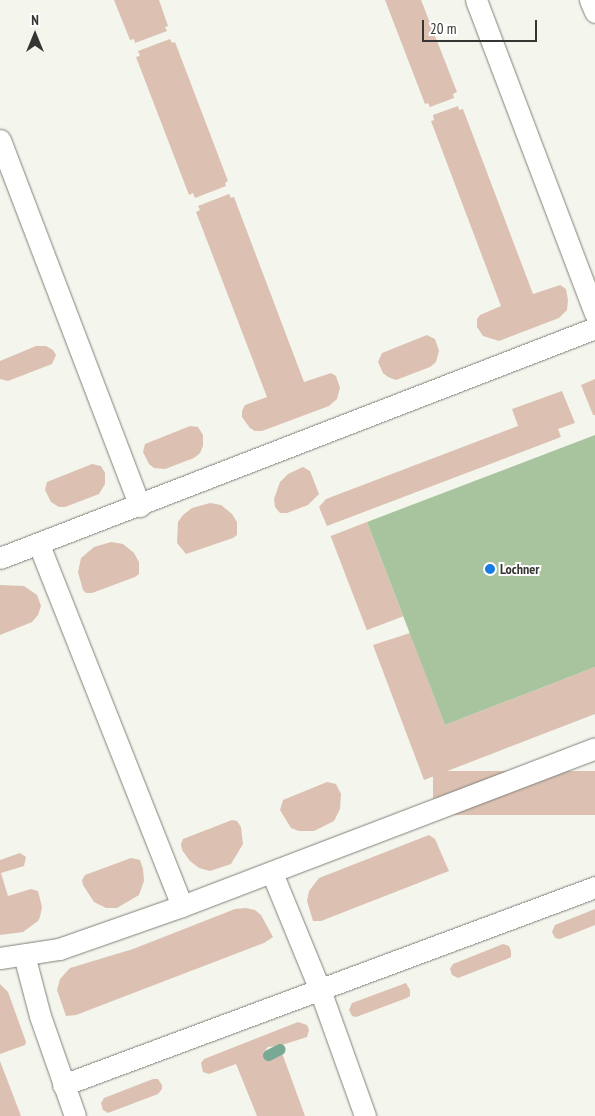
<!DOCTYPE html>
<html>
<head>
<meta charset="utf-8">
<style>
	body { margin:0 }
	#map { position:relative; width:595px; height:1116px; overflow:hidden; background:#f4f5ed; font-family:"PT Sans Narrow",sans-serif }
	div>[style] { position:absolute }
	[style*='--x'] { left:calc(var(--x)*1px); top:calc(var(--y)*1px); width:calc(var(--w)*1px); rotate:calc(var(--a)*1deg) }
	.green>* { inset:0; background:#dcc1b2; transform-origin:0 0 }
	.stream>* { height:11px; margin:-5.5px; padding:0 5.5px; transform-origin:5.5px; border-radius:5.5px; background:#77a995 }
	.building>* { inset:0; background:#a8c49f }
	.roads { filter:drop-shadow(0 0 1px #81817a) drop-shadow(0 0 1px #81817a) }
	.service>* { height:21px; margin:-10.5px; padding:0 10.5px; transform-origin:10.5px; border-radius:10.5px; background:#fff }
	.dots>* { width:14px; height:14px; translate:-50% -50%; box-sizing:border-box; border:2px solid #fff; border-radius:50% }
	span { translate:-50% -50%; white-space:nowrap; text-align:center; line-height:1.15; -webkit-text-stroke:4px #fff; paint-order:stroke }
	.poi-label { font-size:14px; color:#353532; font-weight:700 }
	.left { translate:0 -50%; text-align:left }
	.north { position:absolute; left:10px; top:10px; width:50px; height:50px; -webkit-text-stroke:4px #fff; paint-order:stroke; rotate:0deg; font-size:14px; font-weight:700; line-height:20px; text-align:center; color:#353532 }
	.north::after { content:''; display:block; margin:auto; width:18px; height:22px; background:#353532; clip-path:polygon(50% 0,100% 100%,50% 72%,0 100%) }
	.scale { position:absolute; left:422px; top:20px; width:115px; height:22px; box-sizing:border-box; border:2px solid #353532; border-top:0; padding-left:6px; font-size:15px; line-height:18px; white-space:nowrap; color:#353532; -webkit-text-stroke:4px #fff; paint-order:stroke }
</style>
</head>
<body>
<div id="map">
	<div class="green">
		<div style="clip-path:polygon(114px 0,159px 0,168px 26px,165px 27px,167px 31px,135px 43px,134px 39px,130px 40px)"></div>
		<div style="clip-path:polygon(385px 0,421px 0,457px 92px,453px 94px,454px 98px,430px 107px,428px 103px,425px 104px)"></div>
		<div style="clip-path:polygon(170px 39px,172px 43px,175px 42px,228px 181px,225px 183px,226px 186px,195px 198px,193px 193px,189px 195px,136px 57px,140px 56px,138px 51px)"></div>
		<div style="clip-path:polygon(458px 106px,459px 110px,463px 109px,533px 294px,560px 285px,566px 289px,568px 300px,567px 310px,559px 318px,499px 341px,483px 336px,477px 327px,477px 319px,480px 315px,501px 306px,431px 121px,434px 120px,433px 115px)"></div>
		<div style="clip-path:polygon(229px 194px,231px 198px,234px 197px,304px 382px,331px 373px,336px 376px,340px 388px,337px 399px,329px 406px,262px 431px,255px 431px,250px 428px,242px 417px,242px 411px,245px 405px,267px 397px,196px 212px,200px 210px,198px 206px)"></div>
		<div style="clip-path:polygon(427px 335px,435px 339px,439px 351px,436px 362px,430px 367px,396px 380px,388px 377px,383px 373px,378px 362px,382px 353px)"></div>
		<div style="clip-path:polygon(36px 346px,46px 346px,53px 350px,56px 355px,52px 364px,8px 381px,0 379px,0 361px)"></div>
		<div style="clip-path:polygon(595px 379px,595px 415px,593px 415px,581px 385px)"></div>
		<div style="clip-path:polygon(562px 391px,575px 423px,558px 429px,561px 437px,327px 526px,319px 507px,326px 499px,518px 426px,512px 409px)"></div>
		<div style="clip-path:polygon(190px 426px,198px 427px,203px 435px,203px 446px,200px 453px,194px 458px,165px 469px,154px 468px,149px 464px,143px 452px,145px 444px)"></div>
		<div style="clip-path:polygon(92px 464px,101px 466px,105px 473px,105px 484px,99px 494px,65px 507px,59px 507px,51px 502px,45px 490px,47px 482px)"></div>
		<div style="clip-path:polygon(303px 467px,310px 471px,319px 494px,308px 505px,287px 513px,280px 513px,275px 507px,274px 499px,280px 482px,288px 474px)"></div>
		<div style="clip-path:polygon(210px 503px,221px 505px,232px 514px,237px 522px,237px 535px,233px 538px,186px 554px,177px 543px,178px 522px,183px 515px,192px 508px)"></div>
		<div style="left:367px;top:522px;width:101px;height:39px;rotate:69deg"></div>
		<div style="clip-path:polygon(111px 542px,123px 544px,134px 553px,139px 562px,139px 574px,135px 577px,92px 593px,86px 593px,83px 590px,78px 572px,81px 558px,94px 547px)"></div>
		<div style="clip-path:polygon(0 585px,24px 586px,37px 595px,41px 606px,38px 615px,32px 622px,0 635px)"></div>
		<div style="clip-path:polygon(410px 633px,445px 725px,595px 667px,595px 714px,424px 780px,373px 645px)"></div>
		<div style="left:595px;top:771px;width:44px;height:162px;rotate:90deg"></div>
		<div style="clip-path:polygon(327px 782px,336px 784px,341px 794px,340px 809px,334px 821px,314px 831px,299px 831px,291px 828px,280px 810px,283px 800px)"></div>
		<div style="clip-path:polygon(232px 820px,237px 821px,241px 827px,243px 844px,231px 864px,210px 871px,199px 868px,190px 861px,182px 850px,181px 844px,183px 839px)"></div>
		<div style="clip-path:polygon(429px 835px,435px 839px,449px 871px,321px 921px,313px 921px,307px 901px,309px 891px,319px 878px)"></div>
		<div style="clip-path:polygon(20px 853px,26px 857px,24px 866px,1px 873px,8px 896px,31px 889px,38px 891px,42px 907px,40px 917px,38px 921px,23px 932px,0 935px,0 860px)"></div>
		<div style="clip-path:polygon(131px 858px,140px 860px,143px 869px,144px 881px,139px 895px,117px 908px,106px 908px,94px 902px,83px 885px,82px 880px,85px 875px)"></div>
		<div style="clip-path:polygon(246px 908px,255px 910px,261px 915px,273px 937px,264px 943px,76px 1015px,66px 1016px,57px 990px,60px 979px,70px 968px,133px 949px,235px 909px)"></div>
		<div style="clip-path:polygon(595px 909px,595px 925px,560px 939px,555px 938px,552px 932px,555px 925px)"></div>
		<div style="clip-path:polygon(503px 944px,509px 946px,511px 951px,511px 957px,507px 959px,458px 978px,452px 975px,450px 969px,453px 964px)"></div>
		<div style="clip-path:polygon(406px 983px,410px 990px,410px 996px,407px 998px,356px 1017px,352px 1016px,349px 1010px,352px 1003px)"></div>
		<div style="clip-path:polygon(0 984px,8px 992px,26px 1042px,25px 1045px,0 1054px)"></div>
		<div style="clip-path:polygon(298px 1022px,307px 1025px,309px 1030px,307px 1037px,279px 1046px,268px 1047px,263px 1053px,271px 1056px,282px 1053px,305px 1116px,257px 1116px,236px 1064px,209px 1074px,203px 1072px,201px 1063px,204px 1059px)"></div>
		<div style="clip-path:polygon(0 1061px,21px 1116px,0 1116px)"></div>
		<div style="clip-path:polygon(153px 1079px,158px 1079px,162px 1085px,162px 1089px,158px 1094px,108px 1113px,103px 1110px,101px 1103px,104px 1098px)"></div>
	</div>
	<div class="stream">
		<div style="--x:268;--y:1055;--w:13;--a:-27"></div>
	</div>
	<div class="building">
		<div style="clip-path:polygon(595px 435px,595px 667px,445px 725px,367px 522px)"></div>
	</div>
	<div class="roads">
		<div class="service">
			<div style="--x:476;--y:0;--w:335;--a:69.2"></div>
			<div style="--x:590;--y:0;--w:13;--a:67"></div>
			<div style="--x:0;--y:140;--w:392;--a:69.1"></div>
			<div style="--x:0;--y:558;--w:638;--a:-21.13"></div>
			<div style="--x:272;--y:873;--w:126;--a:67.7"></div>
			<div style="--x:320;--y:990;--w:134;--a:70.3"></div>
			<div style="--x:182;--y:906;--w:442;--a:-20.9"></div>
			<div style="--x:24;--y:955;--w:63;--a:75.3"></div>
			<div style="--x:40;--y:1016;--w:106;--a:70.7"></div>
			<div style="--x:0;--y:958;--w:60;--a:-8.7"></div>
			<div style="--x:59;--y:949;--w:130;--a:-19.3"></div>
			<div style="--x:182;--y:906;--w:389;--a:-111.6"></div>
			<div style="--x:63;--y:1085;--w:568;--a:-20.41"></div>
		</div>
	</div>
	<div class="dots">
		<div style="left:490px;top:569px;background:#167be3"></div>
	</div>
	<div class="poi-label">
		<span class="left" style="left:500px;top:569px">Lochner</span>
	</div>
	<div class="north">N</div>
	<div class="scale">20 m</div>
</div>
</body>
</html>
